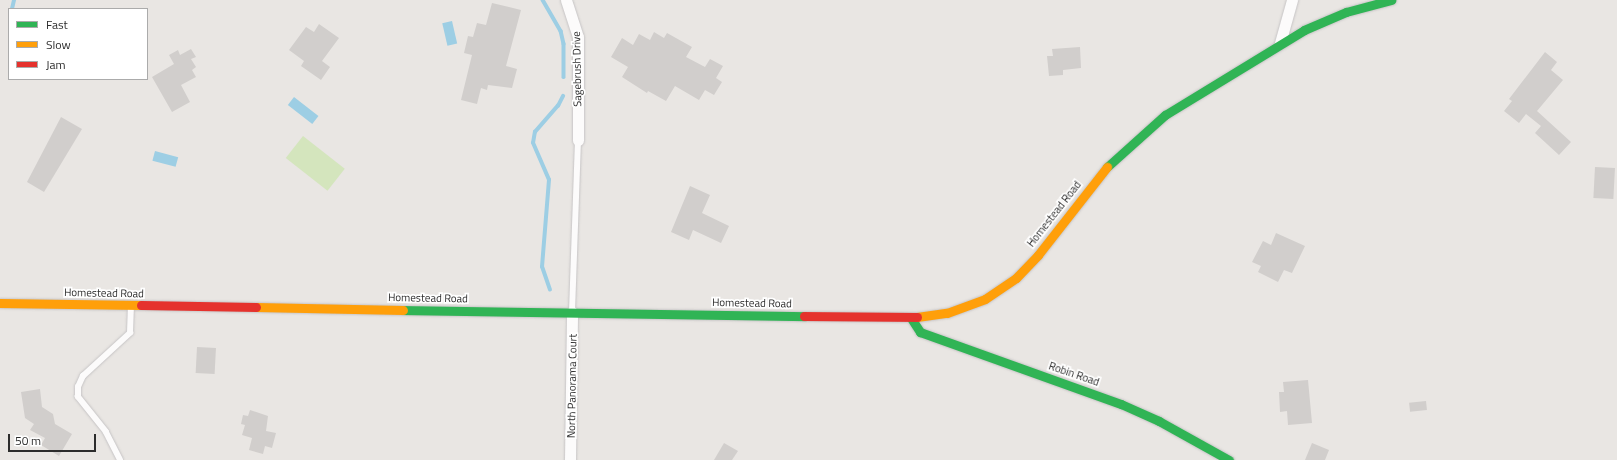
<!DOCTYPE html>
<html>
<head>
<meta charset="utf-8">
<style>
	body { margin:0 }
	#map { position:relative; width:1617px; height:460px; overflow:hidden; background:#e9e6e3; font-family:"Titillium Web",sans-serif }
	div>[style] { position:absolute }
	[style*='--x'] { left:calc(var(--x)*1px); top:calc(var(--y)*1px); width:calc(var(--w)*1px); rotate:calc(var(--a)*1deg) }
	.pitch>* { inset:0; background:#d4e5bd; transform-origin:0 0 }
	.water>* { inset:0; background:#9dcee4; transform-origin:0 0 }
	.stream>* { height:3.5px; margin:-1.75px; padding:0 1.75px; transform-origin:1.75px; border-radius:1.75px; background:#9dcee4 }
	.building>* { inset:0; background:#d1cecc; transform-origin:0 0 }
	.roads { filter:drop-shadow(0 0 1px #c6c4c5) drop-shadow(0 0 1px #c6c4c5) }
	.lane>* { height:5.5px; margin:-2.75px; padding:0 2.75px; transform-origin:2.75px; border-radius:2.75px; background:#fcfbfb }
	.street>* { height:11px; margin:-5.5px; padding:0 5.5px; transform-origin:5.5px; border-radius:5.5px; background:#fcfbfb }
	.fast>* { height:9px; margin:-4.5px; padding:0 4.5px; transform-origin:4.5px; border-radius:4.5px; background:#30b455 }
	.slow>* { height:9px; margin:-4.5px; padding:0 4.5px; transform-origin:4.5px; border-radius:4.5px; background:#ff9f0a }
	.jam>* { height:9px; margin:-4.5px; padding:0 4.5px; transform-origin:4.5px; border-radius:4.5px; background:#e5322d }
	span { translate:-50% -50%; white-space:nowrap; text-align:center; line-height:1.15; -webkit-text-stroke:3.5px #fff; paint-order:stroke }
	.street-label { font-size:11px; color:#2c2c2c }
	.legend { position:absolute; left:8px; top:8px; width:140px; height:72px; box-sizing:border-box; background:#fff; border:1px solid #ababab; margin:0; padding:5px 7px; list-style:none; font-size:12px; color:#2c2c2c }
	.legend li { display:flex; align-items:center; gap:8px; height:20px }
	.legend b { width:20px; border:1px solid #ababab }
	.scale { position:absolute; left:8px; top:434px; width:88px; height:18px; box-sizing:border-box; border:2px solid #2c2c2c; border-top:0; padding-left:5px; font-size:12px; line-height:14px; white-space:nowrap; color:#2c2c2c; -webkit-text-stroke:3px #fff; paint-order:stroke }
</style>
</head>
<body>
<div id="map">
	<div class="pitch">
		<div style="left:303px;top:136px;width:53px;height:28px;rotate:38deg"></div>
	</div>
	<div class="water">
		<div style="left:452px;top:21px;width:23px;height:10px;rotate:77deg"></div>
		<div style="left:294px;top:97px;width:31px;height:10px;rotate:38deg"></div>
		<div style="left:155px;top:151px;width:24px;height:10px;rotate:15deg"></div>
	</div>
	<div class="stream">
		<div style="--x:543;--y:0;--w:36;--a:60"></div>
		<div style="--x:561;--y:31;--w:13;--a:77"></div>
		<div style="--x:564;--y:44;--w:33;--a:90"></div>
		<div style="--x:12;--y:9;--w:9;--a:-77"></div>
		<div style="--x:550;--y:290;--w:24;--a:-109"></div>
		<div style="--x:542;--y:267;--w:87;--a:-85.4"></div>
		<div style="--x:549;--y:180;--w:40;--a:-113.4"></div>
		<div style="--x:533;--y:143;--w:11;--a:-80"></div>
		<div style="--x:535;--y:132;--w:35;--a:-49"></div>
		<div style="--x:558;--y:106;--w:11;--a:-63"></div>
	</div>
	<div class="building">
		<div style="clip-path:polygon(492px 3px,521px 10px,506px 66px,517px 69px,512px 88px,488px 85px,487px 90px,481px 88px,477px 104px,461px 100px,472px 55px,464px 53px,468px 36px,473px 37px,477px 23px,486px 25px)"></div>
		<div style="clip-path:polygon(319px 24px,339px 38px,322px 61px,330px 67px,321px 80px,301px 66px,304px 61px,289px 50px,306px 27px,314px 32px)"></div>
		<div style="clip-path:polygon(654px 32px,664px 38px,667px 33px,692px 47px,686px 57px,705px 67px,710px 59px,723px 66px,716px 78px,722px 82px,714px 95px,705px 90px,699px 100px,675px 86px,666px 101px,648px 91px,647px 93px,622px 77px,628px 67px,611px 57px,622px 38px,633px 45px,639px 34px,650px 40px)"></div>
		<div style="clip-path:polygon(1080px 47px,1081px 68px,1063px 70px,1063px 75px,1049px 76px,1047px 56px,1053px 56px,1052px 49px)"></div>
		<div style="clip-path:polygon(191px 49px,196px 57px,191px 59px,196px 67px,192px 70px,196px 77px,181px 85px,190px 102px,172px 112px,152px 77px,174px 64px,169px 55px,178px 50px,180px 55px)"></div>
		<div style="clip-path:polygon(1545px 52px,1557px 62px,1551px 70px,1563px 80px,1537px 111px,1571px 142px,1559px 155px,1535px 133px,1541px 126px,1526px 114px,1519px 123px,1504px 111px,1512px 101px,1509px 99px)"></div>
		<div style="clip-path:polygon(61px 117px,82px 129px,44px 192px,27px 182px)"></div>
		<div style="left:1595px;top:167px;width:20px;height:31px;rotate:3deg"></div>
		<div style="clip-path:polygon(690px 186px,710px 195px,702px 213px,729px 226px,721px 243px,693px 230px,689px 240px,671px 232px)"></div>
		<div style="clip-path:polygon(1276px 233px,1305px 246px,1292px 273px,1284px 270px,1278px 282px,1258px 272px,1261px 266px,1252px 262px,1263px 241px,1271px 245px)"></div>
		<div style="left:197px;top:347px;width:19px;height:26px;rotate:3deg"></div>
		<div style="clip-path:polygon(1308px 380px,1312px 423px,1288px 425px,1287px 411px,1280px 412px,1279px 392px,1284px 392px,1283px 382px)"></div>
		<div style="clip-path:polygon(40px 389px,42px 407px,53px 414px,55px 424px,72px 434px,59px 456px,41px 445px,45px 438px,30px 430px,34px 424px,25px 418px,21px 392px)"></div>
		<div style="left:1426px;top:401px;width:9px;height:17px;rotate:84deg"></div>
		<div style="clip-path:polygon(250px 410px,268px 416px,266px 431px,276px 433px,272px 448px,265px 446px,263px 454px,249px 450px,252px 438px,242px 435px,245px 425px,241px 424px,243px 415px,248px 416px)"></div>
		<div style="clip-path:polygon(724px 443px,738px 451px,732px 460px,714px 460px)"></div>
		<div style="clip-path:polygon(1312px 443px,1329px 450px,1325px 460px,1305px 460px)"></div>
	</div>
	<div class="roads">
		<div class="lane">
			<div style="--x:572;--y:312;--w:172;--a:-88"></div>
			<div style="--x:120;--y:460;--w:31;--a:-117"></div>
			<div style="--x:106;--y:432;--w:45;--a:-128.7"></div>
			<div style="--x:78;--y:397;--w:10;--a:-90"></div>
			<div style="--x:78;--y:387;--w:12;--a:-66"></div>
			<div style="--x:83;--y:376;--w:64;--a:-42.5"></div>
			<div style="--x:130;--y:333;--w:27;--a:-88"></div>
		</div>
		<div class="street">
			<div style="--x:566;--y:0;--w:39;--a:72"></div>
			<div style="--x:578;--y:37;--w:103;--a:90"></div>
			<div style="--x:1280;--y:43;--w:45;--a:-74.4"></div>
			<div style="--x:570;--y:460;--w:148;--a:-89.2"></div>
		</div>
		<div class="fast">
			<div style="--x:1107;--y:167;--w:78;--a:-41.9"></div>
			<div style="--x:1165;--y:115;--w:163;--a:-31.4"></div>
			<div style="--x:1304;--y:30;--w:46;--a:-23.2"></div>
			<div style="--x:1346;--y:12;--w:47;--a:-14.9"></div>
			<div style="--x:403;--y:310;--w:401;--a:0.9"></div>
			<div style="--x:911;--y:318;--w:17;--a:57"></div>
			<div style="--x:920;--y:332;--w:214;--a:19.7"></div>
			<div style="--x:1121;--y:404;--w:42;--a:24.1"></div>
			<div style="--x:1159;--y:421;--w:80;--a:29.1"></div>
		</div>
		<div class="slow">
			<div style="--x:0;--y:303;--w:141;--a:0.8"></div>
			<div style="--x:256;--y:307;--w:147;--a:1.2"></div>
			<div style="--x:917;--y:317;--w:30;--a:-8"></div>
			<div style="--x:947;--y:313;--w:40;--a:-20.2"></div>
			<div style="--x:985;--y:299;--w:37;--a:-34"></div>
			<div style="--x:1016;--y:278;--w:32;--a:-46"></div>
			<div style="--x:1038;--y:255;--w:112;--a:-51.9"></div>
		</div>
		<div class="jam">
			<div style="--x:141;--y:305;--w:115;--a:1"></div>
			<div style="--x:804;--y:316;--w:113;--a:0.5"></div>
		</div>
	</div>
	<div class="street-label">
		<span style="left:577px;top:69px;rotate:-91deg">Sagebrush Drive</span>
		<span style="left:1054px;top:214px;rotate:-52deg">Homestead Road</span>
		<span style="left:104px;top:293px;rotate:1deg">Homestead Road</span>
		<span style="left:428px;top:298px;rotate:1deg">Homestead Road</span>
		<span style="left:752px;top:303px;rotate:1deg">Homestead Road</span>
		<span style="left:1074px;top:374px;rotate:19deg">Robin Road</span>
		<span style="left:572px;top:386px;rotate:-89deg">North Panorama Court</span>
	</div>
	<ul class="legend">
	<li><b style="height:5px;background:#30b455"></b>Fast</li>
	<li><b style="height:5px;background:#ff9f0a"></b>Slow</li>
	<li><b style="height:5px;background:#e5322d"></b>Jam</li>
	</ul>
	<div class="scale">50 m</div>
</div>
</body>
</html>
